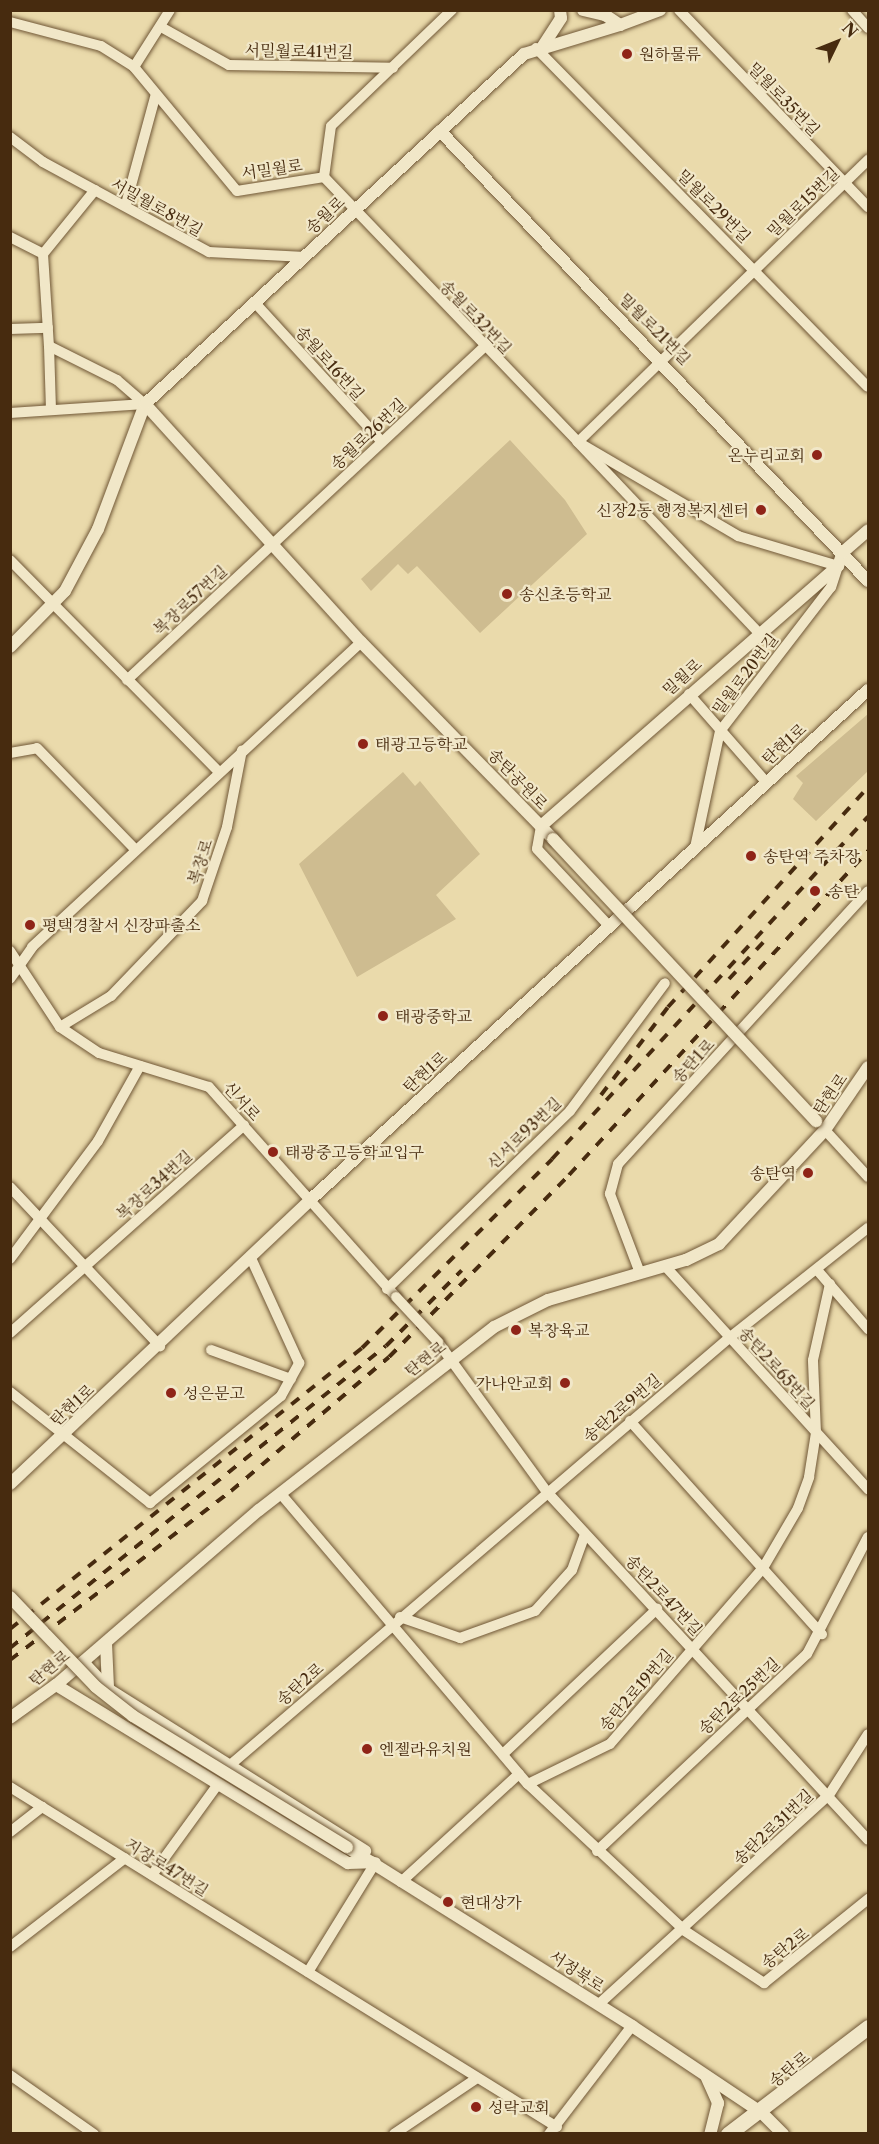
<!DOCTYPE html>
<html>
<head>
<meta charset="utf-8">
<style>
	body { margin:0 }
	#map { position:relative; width:879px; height:2144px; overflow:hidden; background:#eadaab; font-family:"Libre Caslon Text","Noto Serif KR",serif }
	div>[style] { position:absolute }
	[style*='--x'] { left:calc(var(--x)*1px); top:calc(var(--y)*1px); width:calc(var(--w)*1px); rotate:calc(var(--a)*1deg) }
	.green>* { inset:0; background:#cebc90 }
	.roads { filter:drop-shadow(0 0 2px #705736) drop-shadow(0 0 2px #705736) }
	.minor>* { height:10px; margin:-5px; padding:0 5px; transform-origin:5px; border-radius:5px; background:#f1e7c8 }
	.tertiary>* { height:12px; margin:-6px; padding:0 6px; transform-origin:6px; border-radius:6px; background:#f1e7c8 }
	.secondary>* { height:15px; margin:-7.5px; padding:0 7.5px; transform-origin:7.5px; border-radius:7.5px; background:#f1e7c8 }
	.rail>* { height:4px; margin-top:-2px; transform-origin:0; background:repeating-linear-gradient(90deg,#472b0f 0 10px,transparent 0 20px) }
	.bridges { filter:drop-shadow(0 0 2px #705736) drop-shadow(0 0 2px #705736) }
	.minor-bridge>* { height:10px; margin:-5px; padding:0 5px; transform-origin:5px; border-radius:5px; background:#f1e7c8 }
	.tertiary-bridge>* { height:12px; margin:-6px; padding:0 6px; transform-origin:6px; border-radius:6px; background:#f1e7c8 }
	.dots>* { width:16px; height:16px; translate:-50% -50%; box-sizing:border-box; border:3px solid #f1e7c8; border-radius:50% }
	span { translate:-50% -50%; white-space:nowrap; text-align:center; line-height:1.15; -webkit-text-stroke:4.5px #f1e7c8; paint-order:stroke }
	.street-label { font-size:16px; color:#472b0f }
	.poi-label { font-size:16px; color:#472b0f }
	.left { translate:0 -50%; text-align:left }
	.right { translate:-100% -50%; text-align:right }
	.frame { position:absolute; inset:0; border:12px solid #472b0f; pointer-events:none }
	.north { position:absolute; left:807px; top:12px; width:60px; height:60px; -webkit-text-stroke:4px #f1e7c8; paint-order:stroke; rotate:47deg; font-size:16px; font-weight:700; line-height:24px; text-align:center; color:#472b0f }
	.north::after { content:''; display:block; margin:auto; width:21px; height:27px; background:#472b0f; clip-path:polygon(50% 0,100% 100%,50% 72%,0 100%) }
</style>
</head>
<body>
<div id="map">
	<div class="green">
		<div style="clip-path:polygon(510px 440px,565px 500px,587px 534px,480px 633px,417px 566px,408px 574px,398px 564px,371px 591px,361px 579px)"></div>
		<div style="clip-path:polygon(868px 714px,868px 771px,816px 821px,793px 799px,803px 783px,796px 776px)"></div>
		<div style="clip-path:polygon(403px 772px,415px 786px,420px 781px,480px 854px,436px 895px,456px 919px,357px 977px,299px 864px)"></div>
	</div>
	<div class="roads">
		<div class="minor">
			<div style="--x:679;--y:10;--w:273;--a:46.2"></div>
			<div style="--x:852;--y:10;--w:24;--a:48"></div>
			<div style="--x:10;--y:22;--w:94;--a:14.8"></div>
			<div style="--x:101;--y:46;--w:39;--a:32"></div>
			<div style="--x:134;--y:67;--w:161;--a:50.3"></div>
			<div style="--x:237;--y:191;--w:88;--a:-9.1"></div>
			<div style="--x:161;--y:27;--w:78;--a:29.2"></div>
			<div style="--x:229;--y:65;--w:164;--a:1"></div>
			<div style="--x:536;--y:48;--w:474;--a:45.6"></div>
			<div style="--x:134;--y:67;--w:67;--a:-57.7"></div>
			<div style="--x:10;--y:137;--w:41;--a:37.1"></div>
			<div style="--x:43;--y:162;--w:189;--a:28.5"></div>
			<div style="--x:209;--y:252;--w:96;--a:3"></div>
			<div style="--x:324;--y:177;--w:367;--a:46.2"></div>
			<div style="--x:578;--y:442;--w:186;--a:30.4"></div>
			<div style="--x:738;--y:536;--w:104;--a:16.7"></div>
			<div style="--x:838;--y:566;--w:22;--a:108"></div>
			<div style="--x:831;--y:587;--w:182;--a:127.6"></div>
			<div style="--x:720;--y:731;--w:120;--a:102.1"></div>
			<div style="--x:324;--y:177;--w:51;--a:-82.2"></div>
			<div style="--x:331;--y:126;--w:168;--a:-43.8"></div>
			<div style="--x:95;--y:190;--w:82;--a:129.1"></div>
			<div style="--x:43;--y:254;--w:92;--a:86.3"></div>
			<div style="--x:49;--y:346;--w:76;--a:26.6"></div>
			<div style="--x:117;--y:380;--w:37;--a:41"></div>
			<div style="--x:126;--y:204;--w:111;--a:-74.8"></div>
			<div style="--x:10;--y:237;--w:37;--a:27"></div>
			<div style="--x:257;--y:305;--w:185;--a:47.6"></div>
			<div style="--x:10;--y:329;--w:38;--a:-2"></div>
			<div style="--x:49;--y:346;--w:63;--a:88.2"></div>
			<div style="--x:10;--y:413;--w:135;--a:-3.8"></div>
			<div style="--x:10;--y:560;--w:298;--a:45.4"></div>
			<div style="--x:758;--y:632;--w:262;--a:-133.5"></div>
			<div style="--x:578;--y:442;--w:405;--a:-44.2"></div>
			<div style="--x:127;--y:680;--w:488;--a:-43"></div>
			<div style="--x:689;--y:694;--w:117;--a:48.8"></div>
			<div style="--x:10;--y:753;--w:27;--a:-10"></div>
			<div style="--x:37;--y:748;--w:142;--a:45.9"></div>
			<div style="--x:541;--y:826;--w:23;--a:100"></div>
			<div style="--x:537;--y:849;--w:105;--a:46.9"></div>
			<div style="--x:10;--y:951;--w:91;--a:56.7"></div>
			<div style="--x:60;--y:1027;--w:47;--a:33.7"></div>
			<div style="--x:99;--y:1053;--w:115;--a:17.2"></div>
			<div style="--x:209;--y:1087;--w:281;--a:48.3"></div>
			<div style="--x:10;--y:979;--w:39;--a:-55"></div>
			<div style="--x:32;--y:947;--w:449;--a:-42.8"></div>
			<div style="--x:60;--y:1027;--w:60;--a:-31.3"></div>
			<div style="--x:111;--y:996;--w:132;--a:-46.2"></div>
			<div style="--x:202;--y:901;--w:78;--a:-71.3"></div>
			<div style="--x:227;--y:827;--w:78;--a:-79"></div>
			<div style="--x:825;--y:1130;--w:64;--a:47.5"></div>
			<div style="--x:10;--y:1187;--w:219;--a:46.7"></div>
			<div style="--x:10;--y:1259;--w:147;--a:-53.3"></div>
			<div style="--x:98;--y:1141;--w:86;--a:-60.8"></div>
			<div style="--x:665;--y:1266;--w:302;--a:47.7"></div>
			<div style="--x:818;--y:1271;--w:77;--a:49.2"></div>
			<div style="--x:640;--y:1273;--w:85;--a:-110.8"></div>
			<div style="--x:610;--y:1194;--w:31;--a:-75"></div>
			<div style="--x:618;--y:1164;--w:370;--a:-47.5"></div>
			<div style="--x:387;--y:1289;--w:255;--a:-44.2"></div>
			<div style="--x:570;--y:1111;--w:159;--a:-53.4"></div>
			<div style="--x:10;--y:1333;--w:313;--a:-41.6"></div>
			<div style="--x:438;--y:1342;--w:185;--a:54"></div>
			<div style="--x:547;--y:1492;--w:473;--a:47.3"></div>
			<div style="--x:211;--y:1350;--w:85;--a:19.9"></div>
			<div style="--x:10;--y:1392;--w:179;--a:38.4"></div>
			<div style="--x:150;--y:1503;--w:169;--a:-39.2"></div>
			<div style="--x:281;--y:1396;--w:38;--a:-61"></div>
			<div style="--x:299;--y:1363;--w:115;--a:-114.6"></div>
			<div style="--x:630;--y:1421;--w:287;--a:48"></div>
			<div style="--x:280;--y:1493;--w:382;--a:49.6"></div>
			<div style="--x:528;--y:1784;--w:215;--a:43.1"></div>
			<div style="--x:685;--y:1931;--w:95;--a:33.4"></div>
			<div style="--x:764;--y:1983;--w:134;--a:-38.9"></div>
			<div style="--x:400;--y:1617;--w:64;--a:19.3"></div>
			<div style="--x:460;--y:1638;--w:80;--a:-19.8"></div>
			<div style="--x:535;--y:1611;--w:55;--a:-47.9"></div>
			<div style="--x:572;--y:1570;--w:38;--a:-70"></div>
			<div style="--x:503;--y:1754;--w:212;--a:-43.3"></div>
			<div style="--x:229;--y:1766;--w:658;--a:-40.56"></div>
			<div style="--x:729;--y:1338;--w:177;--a:-38.4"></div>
			<div style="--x:528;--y:1784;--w:91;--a:-26"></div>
			<div style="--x:610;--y:1744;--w:233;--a:-49"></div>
			<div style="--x:763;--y:1568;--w:69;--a:-59.7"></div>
			<div style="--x:798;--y:1508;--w:33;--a:-70"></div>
			<div style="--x:809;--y:1477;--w:45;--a:-81"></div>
			<div style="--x:816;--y:1433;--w:73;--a:-92.4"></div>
			<div style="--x:813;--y:1360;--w:78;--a:-77.4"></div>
			<div style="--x:10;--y:1787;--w:644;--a:31.86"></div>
			<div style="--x:10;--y:1832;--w:41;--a:-38"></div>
			<div style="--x:597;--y:1851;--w:288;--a:-43.2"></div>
			<div style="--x:807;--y:1654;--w:132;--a:-62.5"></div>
			<div style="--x:152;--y:1875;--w:112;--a:-54"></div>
			<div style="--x:401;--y:1882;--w:160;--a:-42.5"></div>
			<div style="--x:10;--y:1947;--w:145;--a:-37.7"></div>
			<div style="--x:308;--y:1972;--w:129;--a:-58.3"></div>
			<div style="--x:599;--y:2004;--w:311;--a:-42.3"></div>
			<div style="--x:829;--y:1795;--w:72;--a:-57.4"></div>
			<div style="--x:10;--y:2075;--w:103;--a:35.1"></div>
			<div style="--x:394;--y:2134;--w:100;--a:-34"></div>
			<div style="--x:549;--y:2134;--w:136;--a:-52.5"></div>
		</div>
		<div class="tertiary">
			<div style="--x:583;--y:10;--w:23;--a:13"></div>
			<div style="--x:605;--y:15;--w:18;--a:34"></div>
			<div style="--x:620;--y:25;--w:43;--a:-20.6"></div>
			<div style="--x:543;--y:46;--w:33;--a:-57"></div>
			<div style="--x:561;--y:18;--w:8;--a:-97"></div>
			<div style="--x:440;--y:131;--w:621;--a:46.44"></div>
			<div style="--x:145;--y:404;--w:321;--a:47.8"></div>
			<div style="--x:361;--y:642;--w:275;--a:45.7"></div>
			<div style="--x:10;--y:647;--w:78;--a:-45.5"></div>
			<div style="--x:65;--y:591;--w:70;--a:-62"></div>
			<div style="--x:98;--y:529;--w:134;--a:-69.4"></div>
			<div style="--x:145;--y:404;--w:516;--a:-42.72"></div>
			<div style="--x:524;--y:54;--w:100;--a:-16.8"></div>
			<div style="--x:541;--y:826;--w:395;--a:-41.2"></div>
			<div style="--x:838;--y:566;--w:15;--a:-70"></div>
			<div style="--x:843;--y:552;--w:33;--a:-41"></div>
			<div style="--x:10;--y:1484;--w:413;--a:-43.4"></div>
			<div style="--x:310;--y:1200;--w:756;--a:-42.43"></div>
			<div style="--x:106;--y:1643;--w:44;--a:87.4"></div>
			<div style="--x:83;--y:1662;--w:37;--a:47"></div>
			<div style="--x:108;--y:1689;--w:304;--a:32.2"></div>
			<div style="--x:56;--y:1685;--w:342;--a:31.4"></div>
			<div style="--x:348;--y:1863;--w:24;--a:-2"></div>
			<div style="--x:10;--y:1718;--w:57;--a:-35.7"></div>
			<div style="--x:56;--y:1685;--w:268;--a:-40.8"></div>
			<div style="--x:259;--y:1510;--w:298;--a:-37.9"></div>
			<div style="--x:494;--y:1327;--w:60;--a:-26.6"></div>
			<div style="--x:548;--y:1300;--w:144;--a:-16.2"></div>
			<div style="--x:686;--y:1260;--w:37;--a:-26"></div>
			<div style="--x:719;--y:1244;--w:156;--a:-47.1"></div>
			<div style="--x:825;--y:1130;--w:76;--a:-55.7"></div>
			<div style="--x:347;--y:1847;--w:337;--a:32.1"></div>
			<div style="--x:632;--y:2026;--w:156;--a:33.8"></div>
			<div style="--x:762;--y:2113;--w:30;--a:45"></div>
			<div style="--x:706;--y:2076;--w:30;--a:66"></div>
			<div style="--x:718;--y:2103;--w:32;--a:104"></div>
		</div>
		<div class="secondary">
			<div style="--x:728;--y:2134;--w:176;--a:-37.4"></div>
		</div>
	</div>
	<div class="rail">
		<div style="--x:729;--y:979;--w:60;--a:-47"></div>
		<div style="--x:601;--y:1095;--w:111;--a:-52.7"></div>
		<div style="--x:668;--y:1007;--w:297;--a:-47.7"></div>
		<div style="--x:10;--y:1629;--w:450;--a:-38.6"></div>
		<div style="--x:362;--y:1348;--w:268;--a:-44.8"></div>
		<div style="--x:552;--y:1159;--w:466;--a:-47.3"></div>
		<div style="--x:10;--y:1648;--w:482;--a:-38.8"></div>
		<div style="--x:386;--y:1346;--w:107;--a:-45"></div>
		<div style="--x:10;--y:1660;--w:278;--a:-37.4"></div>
		<div style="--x:231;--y:1491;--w:207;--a:-40.3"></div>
		<div style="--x:389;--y:1357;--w:256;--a:-45.3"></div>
		<div style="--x:569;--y:1175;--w:441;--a:-47.3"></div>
	</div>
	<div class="bridges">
		<div class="minor-bridge">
			<div style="--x:396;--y:1297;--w:62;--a:47"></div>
		</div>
		<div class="tertiary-bridge">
			<div style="--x:553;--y:839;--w:386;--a:47"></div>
			<div style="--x:10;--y:1597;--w:124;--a:46.3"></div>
			<div style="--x:96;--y:1687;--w:47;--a:38.1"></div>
			<div style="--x:133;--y:1716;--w:251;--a:31.5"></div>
		</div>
	</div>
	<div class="dots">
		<div style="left:627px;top:54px;background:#8f2418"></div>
		<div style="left:817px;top:455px;background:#8f2418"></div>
		<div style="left:761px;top:510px;background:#8f2418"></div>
		<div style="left:507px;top:594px;background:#8f2418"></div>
		<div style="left:363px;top:744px;background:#8f2418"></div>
		<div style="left:751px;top:856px;background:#8f2418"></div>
		<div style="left:815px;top:891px;background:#8f2418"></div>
		<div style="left:30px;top:925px;background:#8f2418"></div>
		<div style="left:383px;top:1016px;background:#8f2418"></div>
		<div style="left:273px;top:1152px;background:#8f2418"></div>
		<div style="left:808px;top:1173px;background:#8f2418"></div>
		<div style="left:516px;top:1330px;background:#8f2418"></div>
		<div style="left:565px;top:1383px;background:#8f2418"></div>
		<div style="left:171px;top:1393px;background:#8f2418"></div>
		<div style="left:367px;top:1749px;background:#8f2418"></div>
		<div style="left:448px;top:1902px;background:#8f2418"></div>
		<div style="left:476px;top:2107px;background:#8f2418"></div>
	</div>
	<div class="street-label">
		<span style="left:299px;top:51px;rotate:1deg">서밀월로41번길</span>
		<span style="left:784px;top:99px;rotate:46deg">밀월로35번길</span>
		<span style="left:272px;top:169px;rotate:-8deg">서밀월로</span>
		<span style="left:803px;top:202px;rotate:-44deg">밀월로15번길</span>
		<span style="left:714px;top:206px;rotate:45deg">밀월로29번길</span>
		<span style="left:157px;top:207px;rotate:29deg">서밀월로8번길</span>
		<span style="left:325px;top:215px;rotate:-43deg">송월로</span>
		<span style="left:476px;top:317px;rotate:46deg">송월로32번길</span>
		<span style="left:655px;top:329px;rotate:45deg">밀월로21번길</span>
		<span style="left:330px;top:363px;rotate:48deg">송월로16번길</span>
		<span style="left:368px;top:434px;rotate:-43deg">송월로26번길</span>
		<span style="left:190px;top:600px;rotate:-43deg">복창로57번길</span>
		<span style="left:745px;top:674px;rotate:-53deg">밀월로20번길</span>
		<span style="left:682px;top:677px;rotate:-42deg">밀월로</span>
		<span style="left:784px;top:744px;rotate:-42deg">탄현1로</span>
		<span style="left:518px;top:779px;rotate:46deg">송탄공원로</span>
		<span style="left:200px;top:862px;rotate:-72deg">복창로</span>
		<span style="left:693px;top:1061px;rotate:-47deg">송탄1로</span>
		<span style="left:425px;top:1072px;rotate:-42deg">탄현1로</span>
		<span style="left:830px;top:1094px;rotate:-55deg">탄현로</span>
		<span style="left:242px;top:1101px;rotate:48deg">신서로</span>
		<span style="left:524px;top:1133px;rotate:-44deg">신서로93번길</span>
		<span style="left:154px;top:1185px;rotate:-42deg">복창로34번길</span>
		<span style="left:425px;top:1359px;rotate:-38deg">탄현로</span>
		<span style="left:777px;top:1368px;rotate:48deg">송탄2로65번길</span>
		<span style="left:72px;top:1405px;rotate:-43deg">탄현1로</span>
		<span style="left:622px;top:1408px;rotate:-40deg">송탄2로9번길</span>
		<span style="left:664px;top:1595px;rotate:47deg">송탄2로47번길</span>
		<span style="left:49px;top:1668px;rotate:-39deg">탄현로</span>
		<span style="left:300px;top:1684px;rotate:-41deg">송탄2로</span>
		<span style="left:636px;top:1690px;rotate:-49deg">송탄2로19번길</span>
		<span style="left:739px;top:1696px;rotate:-43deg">송탄2로25번길</span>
		<span style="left:773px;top:1827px;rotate:-43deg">송탄2로31번길</span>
		<span style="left:167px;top:1867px;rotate:32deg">지장로47번길</span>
		<span style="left:785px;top:1948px;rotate:-38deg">송탄2로</span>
		<span style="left:577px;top:1971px;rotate:33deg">서정북로</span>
		<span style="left:789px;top:2069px;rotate:-39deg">송탄로</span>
	</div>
	<div class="poi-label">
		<span class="left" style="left:639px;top:54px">원하물류</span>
		<span class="right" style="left:805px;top:455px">온누리교회</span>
		<span class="right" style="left:749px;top:510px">신장2동 행정복지센터</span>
		<span class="left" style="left:519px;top:594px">송신초등학교</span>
		<span class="left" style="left:375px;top:744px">태광고등학교</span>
		<span class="left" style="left:763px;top:856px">송탄역 주차장</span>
		<span class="left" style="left:828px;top:891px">송탄</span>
		<span class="left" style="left:42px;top:925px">평택경찰서 신장파출소</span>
		<span class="left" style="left:395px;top:1016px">태광중학교</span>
		<span class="left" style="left:285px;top:1152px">태광중고등학교입구</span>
		<span class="right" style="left:796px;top:1173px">송탄역</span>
		<span class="left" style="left:528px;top:1330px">복창육교</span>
		<span class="right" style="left:553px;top:1383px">가나안교회</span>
		<span class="left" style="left:183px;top:1393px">성은문고</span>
		<span class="left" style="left:379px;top:1749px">엔젤라유치원</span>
		<span class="left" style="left:460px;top:1902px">현대상가</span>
		<span class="left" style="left:488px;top:2107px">성락교회</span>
	</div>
	<div class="frame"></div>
	<div class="north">N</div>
</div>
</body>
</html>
